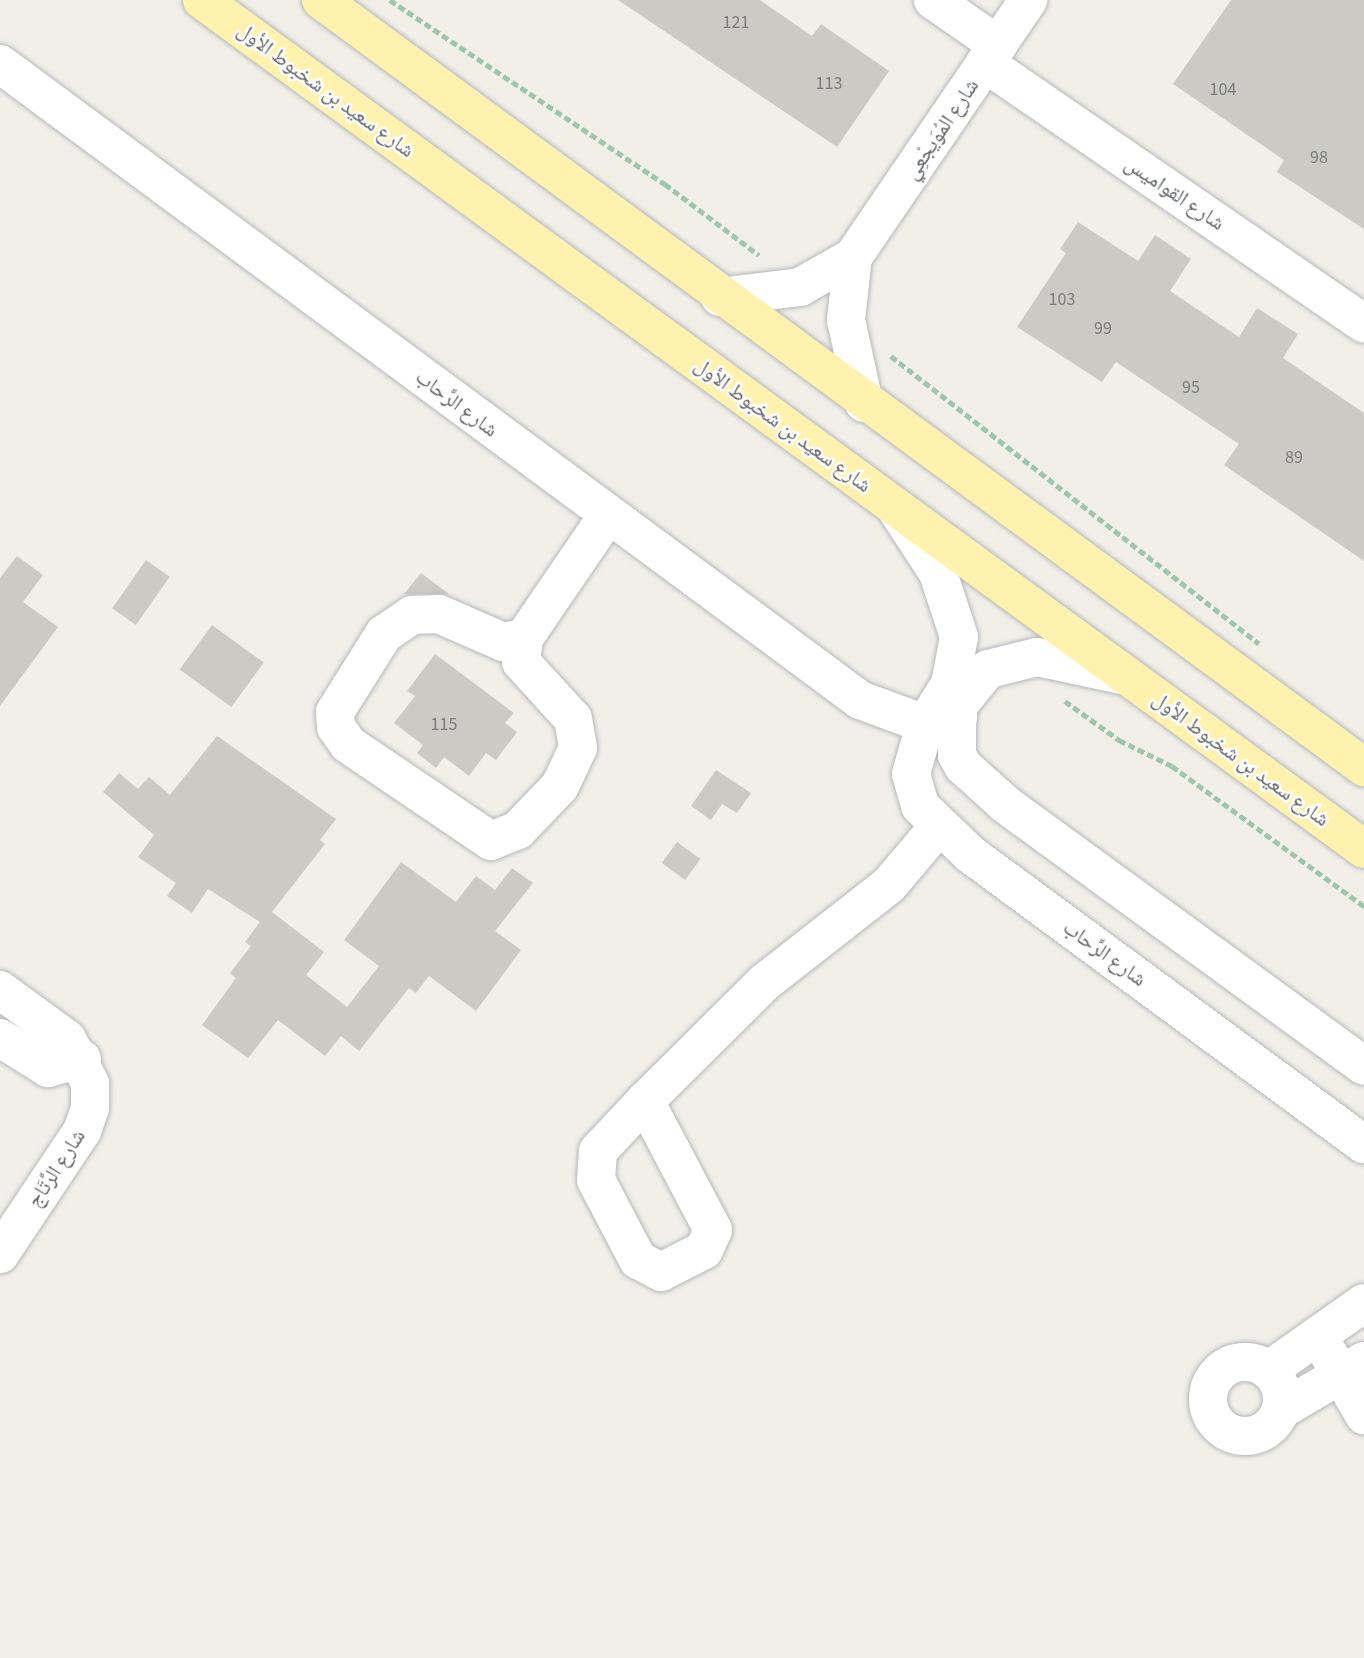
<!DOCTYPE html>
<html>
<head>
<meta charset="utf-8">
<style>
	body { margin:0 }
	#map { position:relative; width:1364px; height:1658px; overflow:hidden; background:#f1efe8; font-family:"Source Sans 3","Noto Naskh Arabic",sans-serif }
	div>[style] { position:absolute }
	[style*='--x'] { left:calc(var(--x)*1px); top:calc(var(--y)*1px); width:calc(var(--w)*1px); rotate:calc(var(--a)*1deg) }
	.building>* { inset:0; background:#cccac5; transform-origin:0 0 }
	.path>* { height:4.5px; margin-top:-2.25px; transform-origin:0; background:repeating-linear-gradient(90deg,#9cc7a9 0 7px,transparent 0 10.5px) }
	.roads { filter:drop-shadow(0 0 2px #b5b8bc) drop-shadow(0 0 2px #b5b8bc) }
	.minor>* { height:38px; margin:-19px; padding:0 19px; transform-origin:19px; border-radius:19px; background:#fff }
	.minor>.ring { margin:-19px; padding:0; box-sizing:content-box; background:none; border:38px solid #fff; border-radius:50% }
	.major>* { height:38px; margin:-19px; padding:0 19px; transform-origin:19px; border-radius:19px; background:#fff2af }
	span { translate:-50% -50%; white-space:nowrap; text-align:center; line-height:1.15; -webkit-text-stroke:5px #fff; paint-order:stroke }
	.number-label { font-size:18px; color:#7a7d7f }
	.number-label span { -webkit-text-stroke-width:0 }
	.street-label { font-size:21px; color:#5f6368 }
</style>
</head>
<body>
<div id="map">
	<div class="building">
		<div style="clip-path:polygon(618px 0,760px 0,812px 36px,821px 24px,889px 71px,837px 147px)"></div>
		<div style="clip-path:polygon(1231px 0,1364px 0,1364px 229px,1277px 172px,1284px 160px,1173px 84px)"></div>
		<div style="clip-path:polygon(1078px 222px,1138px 261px,1155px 235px,1191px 259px,1170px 291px,1239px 337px,1257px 308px,1298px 334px,1283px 358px,1364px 413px,1364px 561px,1224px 465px,1239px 444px,1116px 362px,1102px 382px,1017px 327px,1066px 253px,1060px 249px)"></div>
		<div style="clip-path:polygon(17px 556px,43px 575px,23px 602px,58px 627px,0 706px,0 578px)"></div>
		<div style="left:146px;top:560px;width:29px;height:59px;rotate:35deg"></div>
		<div style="clip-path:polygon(421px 573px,449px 594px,404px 594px)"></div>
		<div style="left:212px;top:625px;width:64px;height:55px;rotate:36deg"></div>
		<div style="clip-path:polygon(435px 654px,514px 713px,505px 723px,517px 732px,496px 760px,486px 753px,469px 776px,444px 757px,436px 768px,417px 753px,423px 745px,394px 723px,415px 696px,407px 691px)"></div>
		<div style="clip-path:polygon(217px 736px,336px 819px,320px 840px,325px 844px,272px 912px,324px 952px,306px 975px,347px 1007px,379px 966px,344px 940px,401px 862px,456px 902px,476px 876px,495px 890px,512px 868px,533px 883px,495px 931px,521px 950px,476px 1011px,429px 976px,416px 993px,409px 988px,359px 1051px,341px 1036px,325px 1056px,278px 1020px,248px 1058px,202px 1025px,236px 978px,230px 973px,251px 946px,245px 942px,260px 922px,208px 889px,192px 913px,167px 896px,176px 883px,138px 857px,154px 835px,103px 792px,119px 773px,138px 789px,149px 777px,170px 795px)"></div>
		<div style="clip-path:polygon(716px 770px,751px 793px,737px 813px,722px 804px,711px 820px,691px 806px)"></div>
		<div style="left:677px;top:842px;width:29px;height:26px;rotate:36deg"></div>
	</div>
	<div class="path">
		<div style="--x:390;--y:0;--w:331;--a:33.8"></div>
		<div style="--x:665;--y:184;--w:118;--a:37.1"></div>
		<div style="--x:891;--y:356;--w:467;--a:38"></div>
		<div style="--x:1065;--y:701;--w:67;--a:35.8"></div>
		<div style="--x:1119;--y:740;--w:59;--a:26.1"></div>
		<div style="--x:1172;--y:766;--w:238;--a:36.1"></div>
	</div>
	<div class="roads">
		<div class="minor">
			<div style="--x:933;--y:0;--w:79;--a:34.7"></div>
			<div style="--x:985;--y:63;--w:460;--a:34.5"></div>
			<div style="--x:0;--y:64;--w:1070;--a:36.48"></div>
			<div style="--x:860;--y:700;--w:69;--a:20.3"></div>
			<div style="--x:925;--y:724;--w:34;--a:-12"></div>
			<div style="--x:720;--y:297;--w:81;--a:-7.1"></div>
			<div style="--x:800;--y:287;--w:61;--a:-29.5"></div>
			<div style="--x:864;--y:403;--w:85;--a:-102.2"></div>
			<div style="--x:846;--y:320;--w:63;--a:-83.7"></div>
			<div style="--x:853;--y:257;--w:311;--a:-55.7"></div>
			<div style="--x:897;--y:510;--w:75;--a:56.9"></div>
			<div style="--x:938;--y:573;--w:67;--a:71.8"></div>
			<div style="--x:959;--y:637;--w:48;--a:100.8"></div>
			<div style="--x:950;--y:684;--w:47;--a:122"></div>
			<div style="--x:925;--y:724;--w:52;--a:105.6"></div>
			<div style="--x:911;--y:774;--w:33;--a:74"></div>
			<div style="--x:920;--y:806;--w:69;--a:43.8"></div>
			<div style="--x:970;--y:854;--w:489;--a:36.4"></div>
			<div style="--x:524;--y:638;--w:24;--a:97"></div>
			<div style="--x:521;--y:662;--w:77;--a:47.6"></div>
			<div style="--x:573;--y:719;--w:29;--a:80"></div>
			<div style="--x:578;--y:748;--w:42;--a:115.3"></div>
			<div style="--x:560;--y:786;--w:61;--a:133.7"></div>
			<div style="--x:518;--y:830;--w:29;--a:158"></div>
			<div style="--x:491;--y:841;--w:173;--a:-145.9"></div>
			<div style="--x:348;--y:744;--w:21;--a:-125"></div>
			<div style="--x:336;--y:727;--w:15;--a:-94"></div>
			<div style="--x:335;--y:712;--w:92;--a:-57.9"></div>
			<div style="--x:384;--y:634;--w:34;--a:-34"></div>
			<div style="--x:412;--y:615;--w:27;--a:-2"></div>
			<div style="--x:439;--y:614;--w:70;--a:23.6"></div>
			<div style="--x:503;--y:642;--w:21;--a:-11"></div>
			<div style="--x:524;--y:638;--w:149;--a:-55.7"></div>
			<div style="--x:1126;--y:676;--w:91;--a:-167.9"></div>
			<div style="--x:1037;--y:657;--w:50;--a:166.2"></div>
			<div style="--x:988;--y:669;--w:49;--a:129.2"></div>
			<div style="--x:957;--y:707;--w:48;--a:90"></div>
			<div style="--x:957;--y:755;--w:13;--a:61"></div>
			<div style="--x:963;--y:766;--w:57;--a:42.1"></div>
			<div style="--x:1005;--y:804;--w:444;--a:36.1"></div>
			<div style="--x:0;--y:990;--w:83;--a:36.2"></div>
			<div style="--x:67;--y:1039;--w:50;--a:62.4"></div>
			<div style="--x:90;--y:1083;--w:25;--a:90"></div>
			<div style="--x:90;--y:1108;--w:24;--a:109"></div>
			<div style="--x:82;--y:1131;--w:148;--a:123.7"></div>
			<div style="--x:0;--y:1038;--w:57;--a:32"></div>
			<div style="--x:48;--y:1068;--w:35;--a:-15"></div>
			<div style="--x:645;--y:1101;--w:146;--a:62.2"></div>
			<div style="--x:713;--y:1230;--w:22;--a:114"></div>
			<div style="--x:704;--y:1250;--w:48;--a:152.9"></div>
			<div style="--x:661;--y:1272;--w:26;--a:-152"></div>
			<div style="--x:638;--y:1260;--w:90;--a:-117.7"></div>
			<div style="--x:596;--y:1180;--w:29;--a:-86"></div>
			<div style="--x:598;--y:1151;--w:69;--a:-46.8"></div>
			<div style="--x:645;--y:1101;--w:169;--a:-44.8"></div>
			<div style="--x:765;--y:982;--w:157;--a:-38"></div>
			<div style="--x:889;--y:885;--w:76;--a:-49.8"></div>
			<div style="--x:1328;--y:1353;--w:72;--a:59.9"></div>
			<div class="ring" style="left:1208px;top:1362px;width:36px;height:36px"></div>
			<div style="--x:1269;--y:1370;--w:116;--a:-35.2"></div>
			<div style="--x:1281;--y:1410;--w:96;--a:-30.6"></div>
		</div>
		<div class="major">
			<div style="--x:202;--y:0;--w:1439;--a:36.15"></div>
			<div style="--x:321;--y:0;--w:1295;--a:36.33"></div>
		</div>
	</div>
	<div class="number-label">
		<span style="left:736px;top:23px">121</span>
		<span style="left:829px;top:84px">113</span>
		<span style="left:1223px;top:90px">104</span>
		<span style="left:1319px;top:158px">98</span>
		<span style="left:1062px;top:300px">103</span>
		<span style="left:1103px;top:329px">99</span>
		<span style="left:1191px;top:388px">95</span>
		<span style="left:1294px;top:458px">89</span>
		<span style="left:444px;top:725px">115</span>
	</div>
	<div class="street-label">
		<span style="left:326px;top:90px;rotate:36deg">شارع سعيد بن شخبوط الأول</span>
		<span style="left:941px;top:129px;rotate:-56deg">شارع المُوَيجْعِي</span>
		<span style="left:1175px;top:193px;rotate:34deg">شارع القواميس</span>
		<span style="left:457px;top:403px;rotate:37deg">شارع الرِّحاب</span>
		<span style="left:783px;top:425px;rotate:36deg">شارع سعيد بن شخبوط الأول</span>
		<span style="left:1241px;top:759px;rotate:36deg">شارع سعيد بن شخبوط الأول</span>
		<span style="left:1105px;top:953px;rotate:36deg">شارع الرِّحاب</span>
		<span style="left:56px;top:1168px;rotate:-57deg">شارع الرِّتَاج</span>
	</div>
</div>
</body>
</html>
